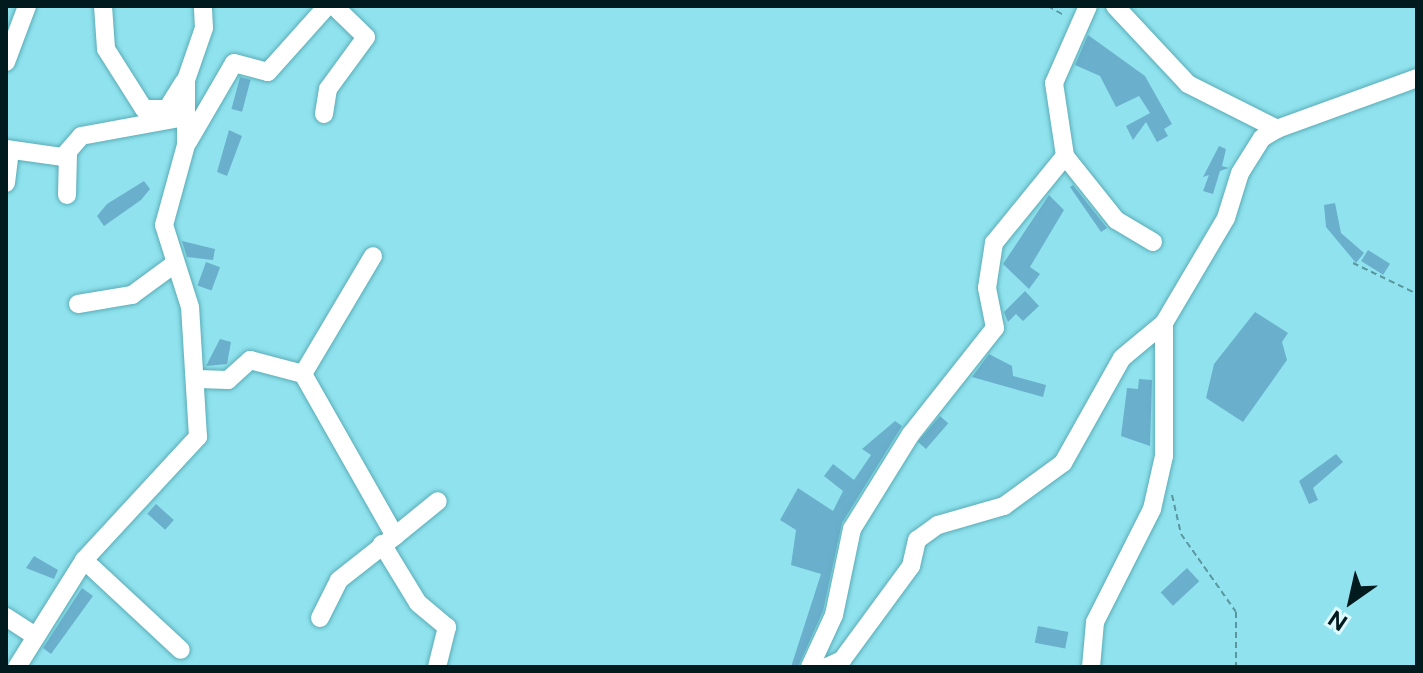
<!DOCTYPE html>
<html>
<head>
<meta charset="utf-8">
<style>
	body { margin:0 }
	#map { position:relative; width:1423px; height:673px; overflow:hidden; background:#90e3ee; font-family:"Public Sans",sans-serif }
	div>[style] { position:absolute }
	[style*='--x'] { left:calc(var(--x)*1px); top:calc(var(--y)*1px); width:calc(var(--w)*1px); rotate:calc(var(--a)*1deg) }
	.building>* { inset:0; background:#6aafcc; transform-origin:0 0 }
	.path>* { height:2px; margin-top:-1px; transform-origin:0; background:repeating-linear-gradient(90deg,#59969e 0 6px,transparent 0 10px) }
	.roads { filter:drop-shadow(0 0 2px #5aacb7) drop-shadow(0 0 2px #5aacb7) }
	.minor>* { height:18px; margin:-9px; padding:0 9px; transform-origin:9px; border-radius:9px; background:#fff }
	span { translate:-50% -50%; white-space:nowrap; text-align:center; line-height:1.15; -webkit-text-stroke:8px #dcfaff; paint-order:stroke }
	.frame { position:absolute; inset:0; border:8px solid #011a1d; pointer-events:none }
	.north { position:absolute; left:1311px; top:561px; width:80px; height:80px; -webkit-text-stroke:6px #dcfaff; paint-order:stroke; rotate:214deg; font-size:22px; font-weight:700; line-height:32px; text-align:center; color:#011a1d }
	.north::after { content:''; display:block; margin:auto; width:28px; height:36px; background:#011a1d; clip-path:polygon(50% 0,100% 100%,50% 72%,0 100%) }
</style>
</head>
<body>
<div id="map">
	<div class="building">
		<div style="clip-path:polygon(1088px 35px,1145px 76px,1172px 124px,1164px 129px,1168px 136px,1157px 142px,1146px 122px,1133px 140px,1126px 126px,1150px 113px,1139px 96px,1116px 107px,1100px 76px,1075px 65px)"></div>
		<div style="left:240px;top:77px;width:11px;height:33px;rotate:15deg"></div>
		<div style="clip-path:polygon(229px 130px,242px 136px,227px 176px,217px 172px)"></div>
		<div style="clip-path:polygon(1219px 146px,1226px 149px,1222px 166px,1229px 168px,1220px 171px,1213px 194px,1203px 191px,1209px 175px,1203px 177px)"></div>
		<div style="clip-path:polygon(144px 181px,150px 189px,141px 200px,104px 226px,97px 216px,107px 204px)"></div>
		<div style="clip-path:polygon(1073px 185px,1107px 228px,1101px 232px,1070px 187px)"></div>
		<div style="clip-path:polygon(1049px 195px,1064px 210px,1030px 267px,1040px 274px,1029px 289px,1003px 264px)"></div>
		<div style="clip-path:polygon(1335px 203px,1341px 233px,1364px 253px,1356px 263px,1326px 227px,1324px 205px)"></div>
		<div style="clip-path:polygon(182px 241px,215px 249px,213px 260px,187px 257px)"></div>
		<div style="left:1368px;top:250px;width:26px;height:13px;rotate:32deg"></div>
		<div style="left:206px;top:262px;width:15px;height:25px;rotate:20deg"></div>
		<div style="clip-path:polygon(1025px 291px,1039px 306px,1023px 321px,1016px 314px,1008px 322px,1004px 312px)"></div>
		<div style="clip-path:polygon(1255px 312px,1288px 333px,1282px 342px,1287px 360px,1243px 422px,1206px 398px,1214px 364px)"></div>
		<div style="clip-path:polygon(220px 339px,231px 342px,227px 364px,206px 366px)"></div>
		<div style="clip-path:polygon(989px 354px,1012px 366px,1013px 376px,1046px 385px,1043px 397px,972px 377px)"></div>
		<div style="clip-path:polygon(1139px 379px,1152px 380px,1150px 446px,1121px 436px,1127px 388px,1138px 389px)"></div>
		<div style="left:940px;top:416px;width:11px;height:34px;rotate:41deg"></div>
		<div style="clip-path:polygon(895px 421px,902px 426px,842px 523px,823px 611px,798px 667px,791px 667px,821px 574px,791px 565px,796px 530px,780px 520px,798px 488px,833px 511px,843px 491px,824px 476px,833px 464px,854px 480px,871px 455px,862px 449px)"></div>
		<div style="clip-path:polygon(1336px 454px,1343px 462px,1313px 488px,1318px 500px,1309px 504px,1299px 481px)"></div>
		<div style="left:156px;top:504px;width:24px;height:13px;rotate:42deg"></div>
		<div style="clip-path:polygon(34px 556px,58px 570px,54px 579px,26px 568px)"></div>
		<div style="left:1187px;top:568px;width:18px;height:36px;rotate:47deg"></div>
		<div style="clip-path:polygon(82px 588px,93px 596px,51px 654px,43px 648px)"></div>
		<div style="left:1038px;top:626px;width:31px;height:17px;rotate:11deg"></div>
	</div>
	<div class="path">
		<div style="--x:1048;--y:6;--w:20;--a:30"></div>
		<div style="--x:1353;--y:263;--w:71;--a:25.8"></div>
		<div style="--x:1172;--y:495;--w:40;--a:77"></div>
		<div style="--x:1181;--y:534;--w:95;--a:54.8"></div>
		<div style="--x:1236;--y:612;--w:55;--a:90"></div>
	</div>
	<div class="roads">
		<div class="minor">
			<div style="--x:103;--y:6;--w:43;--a:86"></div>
			<div style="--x:106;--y:49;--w:71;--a:57.7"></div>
			<div style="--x:144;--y:109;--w:23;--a:0"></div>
			<div style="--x:167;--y:109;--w:32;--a:-58"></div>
			<div style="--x:1088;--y:6;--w:84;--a:113.8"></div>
			<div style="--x:1054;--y:83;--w:74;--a:81.4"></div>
			<div style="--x:1065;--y:156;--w:82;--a:51.4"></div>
			<div style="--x:1116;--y:220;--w:43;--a:30.7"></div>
			<div style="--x:1115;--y:6;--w:107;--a:46.9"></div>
			<div style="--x:1188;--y:84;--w:100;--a:26.8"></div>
			<div style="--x:6;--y:62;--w:60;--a:-69.4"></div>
			<div style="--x:324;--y:114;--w:25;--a:-81"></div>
			<div style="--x:328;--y:89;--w:64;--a:-53.8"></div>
			<div style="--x:366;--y:37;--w:45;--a:-135.9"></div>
			<div style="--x:188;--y:142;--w:91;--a:-59.8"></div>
			<div style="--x:234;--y:63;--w:35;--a:15"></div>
			<div style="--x:268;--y:72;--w:89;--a:-48.2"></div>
			<div style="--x:6;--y:149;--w:58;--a:8"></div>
			<div style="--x:63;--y:157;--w:28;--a:-49"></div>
			<div style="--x:81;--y:136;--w:106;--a:-10.4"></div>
			<div style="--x:6;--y:183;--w:33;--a:-83"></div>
			<div style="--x:67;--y:195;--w:40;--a:-88.6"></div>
			<div style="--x:78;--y:304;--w:55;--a:-9.5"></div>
			<div style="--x:132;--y:295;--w:51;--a:-36.2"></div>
			<div style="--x:198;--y:379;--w:30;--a:2"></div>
			<div style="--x:228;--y:380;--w:30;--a:-42"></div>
			<div style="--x:250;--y:360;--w:55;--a:14.8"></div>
			<div style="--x:395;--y:536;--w:55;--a:-39.1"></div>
			<div style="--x:382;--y:544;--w:69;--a:58.6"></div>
			<div style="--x:418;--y:603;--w:38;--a:40"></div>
			<div style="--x:447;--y:627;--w:41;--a:104"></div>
			<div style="--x:84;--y:560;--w:132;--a:42.9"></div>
			<div style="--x:6;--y:617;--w:31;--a:33"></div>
			<div style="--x:320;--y:618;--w:42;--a:-63.4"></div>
			<div style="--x:339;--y:580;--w:71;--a:-38.2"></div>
			<div style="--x:395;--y:536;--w:186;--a:-119.6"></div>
			<div style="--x:303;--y:374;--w:137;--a:-59.3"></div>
			<div style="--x:17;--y:667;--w:126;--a:-57.9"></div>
			<div style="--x:84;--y:560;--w:168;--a:-47.2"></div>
			<div style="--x:198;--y:437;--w:130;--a:-93.5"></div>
			<div style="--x:190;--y:307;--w:86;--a:-107.6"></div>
			<div style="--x:164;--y:225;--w:83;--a:-74.6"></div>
			<div style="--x:186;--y:145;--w:65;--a:-90"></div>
			<div style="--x:186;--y:80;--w:55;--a:-70.9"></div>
			<div style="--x:204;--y:28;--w:22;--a:-93"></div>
			<div style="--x:810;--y:667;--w:57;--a:-65.2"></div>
			<div style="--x:834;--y:615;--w:88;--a:-78.2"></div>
			<div style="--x:852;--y:529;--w:112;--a:-58.2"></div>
			<div style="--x:911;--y:434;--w:135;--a:-51.6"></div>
			<div style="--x:995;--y:328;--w:41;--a:-101.3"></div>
			<div style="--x:987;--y:288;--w:46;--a:-81.2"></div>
			<div style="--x:994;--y:243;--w:112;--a:-50.8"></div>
			<div style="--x:827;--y:667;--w:17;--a:-25"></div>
			<div style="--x:842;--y:660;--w:117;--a:-53.7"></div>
			<div style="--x:911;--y:566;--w:27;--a:-77"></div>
			<div style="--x:917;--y:540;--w:26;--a:-36"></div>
			<div style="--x:938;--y:525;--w:69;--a:-16.1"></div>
			<div style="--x:1004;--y:506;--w:73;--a:-36.1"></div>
			<div style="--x:1063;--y:463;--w:120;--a:-60.7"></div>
			<div style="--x:1122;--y:358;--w:55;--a:-39.8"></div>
			<div style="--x:1091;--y:667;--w:45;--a:-84.9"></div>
			<div style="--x:1095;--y:622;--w:127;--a:-63.2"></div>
			<div style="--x:1152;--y:509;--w:54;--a:-77.2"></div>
			<div style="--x:1164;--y:456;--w:133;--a:-90"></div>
			<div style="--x:1164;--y:323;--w:122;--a:-59.4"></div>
			<div style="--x:1226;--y:218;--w:47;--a:-72.7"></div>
			<div style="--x:1240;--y:173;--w:41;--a:-57.8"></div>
			<div style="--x:1262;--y:138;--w:17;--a:-31"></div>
			<div style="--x:1277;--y:129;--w:149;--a:-20"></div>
		</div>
	</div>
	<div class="frame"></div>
	<div class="north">N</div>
</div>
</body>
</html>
